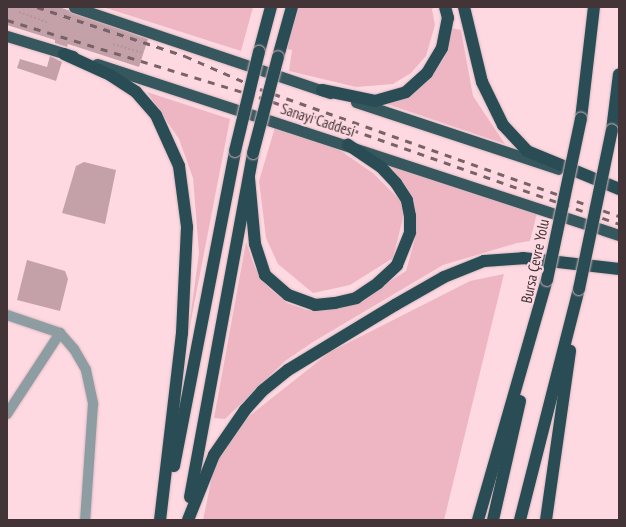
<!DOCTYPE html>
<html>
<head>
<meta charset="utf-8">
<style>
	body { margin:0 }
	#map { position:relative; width:626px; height:527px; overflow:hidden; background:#fed9e1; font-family:"PT Sans Narrow",sans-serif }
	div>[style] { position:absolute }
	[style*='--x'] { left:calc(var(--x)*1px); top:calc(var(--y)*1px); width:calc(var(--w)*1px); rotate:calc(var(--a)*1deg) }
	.green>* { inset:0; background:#eeb6c3 }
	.building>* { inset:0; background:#c4a1a8 }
	.path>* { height:2px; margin-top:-1px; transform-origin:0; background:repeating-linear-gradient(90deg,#b2969c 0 2px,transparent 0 4px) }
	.roads { filter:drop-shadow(0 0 1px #d9b8bf) drop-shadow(0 0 1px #d9b8bf) }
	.minor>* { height:10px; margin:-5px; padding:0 5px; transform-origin:5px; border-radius:5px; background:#8d9da1 }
	.trunk>* { height:11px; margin:-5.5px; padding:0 5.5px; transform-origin:5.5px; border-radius:5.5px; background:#37575f }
	.motorway>* { height:12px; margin:-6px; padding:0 6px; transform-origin:6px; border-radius:6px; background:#2a4d55 }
	.rail>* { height:3px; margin-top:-1.5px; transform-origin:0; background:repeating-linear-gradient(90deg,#776267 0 7px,transparent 0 14px) }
	.bridges { filter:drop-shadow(0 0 1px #d9b8bf) drop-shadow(0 0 1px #d9b8bf) }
	.motorway-bridge>* { height:12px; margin:-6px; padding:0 6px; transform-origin:6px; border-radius:6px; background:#2a4d55 }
	span { translate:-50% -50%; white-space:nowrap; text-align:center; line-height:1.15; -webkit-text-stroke:4px #fed9e1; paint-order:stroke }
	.street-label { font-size:15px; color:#433437 }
	.frame { position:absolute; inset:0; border:8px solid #433437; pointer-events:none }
</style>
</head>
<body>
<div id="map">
	<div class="green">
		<div style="clip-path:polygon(103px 7px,253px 7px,241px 51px)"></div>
		<div style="clip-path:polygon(298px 7px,436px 7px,432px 9px,435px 25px,426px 56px,411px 73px,393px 84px,356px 87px,289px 71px,292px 50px,287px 49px)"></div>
		<div style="clip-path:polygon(451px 28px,461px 30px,473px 96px,505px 144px,384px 103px,406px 97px,428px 81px,445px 57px)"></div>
		<div style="clip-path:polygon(147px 92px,230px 119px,187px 341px,199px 253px,193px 178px,179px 139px)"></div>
		<div style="clip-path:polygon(276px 124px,341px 151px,373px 173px,406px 206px,393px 258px,350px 285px,313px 293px,278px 264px,266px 238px,259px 181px)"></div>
		<div style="clip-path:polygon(371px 148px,538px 209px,530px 241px,517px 243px,443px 265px,313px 342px,285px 361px,225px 419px,214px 418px,246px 242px,255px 268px,268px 287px,287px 303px,307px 310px,331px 309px,357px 302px,406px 271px,415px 239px,413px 202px,393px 169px)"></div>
		<div style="clip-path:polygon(504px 274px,444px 520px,203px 520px,214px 467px,238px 425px,330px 352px,470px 281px)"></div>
	</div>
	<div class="building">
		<div style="clip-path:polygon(7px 7px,59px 7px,148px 39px,139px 67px,68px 44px,67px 47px,55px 43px,55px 40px,7px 25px)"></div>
		<div style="clip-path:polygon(50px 56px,62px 62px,56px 81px,17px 68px,20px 59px,47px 67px)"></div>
		<div style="clip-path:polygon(84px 162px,116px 170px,105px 224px,62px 213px,76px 166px)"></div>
		<div style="clip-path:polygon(27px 260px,65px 271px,68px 279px,60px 311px,17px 300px)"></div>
	</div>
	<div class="path">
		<div style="--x:19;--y:12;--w:30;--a:20"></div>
		<div style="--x:113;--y:44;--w:30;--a:17"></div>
	</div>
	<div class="roads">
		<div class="minor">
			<div style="--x:7;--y:315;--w:56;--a:18.8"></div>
			<div style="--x:60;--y:333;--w:21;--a:49"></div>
			<div style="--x:74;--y:349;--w:24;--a:60"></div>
			<div style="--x:86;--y:370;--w:35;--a:78"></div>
			<div style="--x:93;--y:404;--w:116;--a:93.9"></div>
			<div style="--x:7;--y:414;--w:97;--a:-56.8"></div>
		</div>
		<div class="trunk">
			<div style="--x:74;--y:7;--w:270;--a:18.6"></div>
			<div style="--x:7;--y:36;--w:69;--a:16.9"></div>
			<div style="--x:97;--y:64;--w:549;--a:18.14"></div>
			<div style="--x:356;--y:102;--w:213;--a:18.3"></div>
		</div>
		<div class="motorway">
			<div style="--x:464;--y:7;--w:77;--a:76.5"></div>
			<div style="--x:482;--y:82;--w:48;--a:64"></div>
			<div style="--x:503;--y:125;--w:35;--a:47"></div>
			<div style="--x:527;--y:151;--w:100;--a:22.4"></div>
			<div style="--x:259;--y:52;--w:47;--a:-75.1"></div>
			<div style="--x:64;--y:54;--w:51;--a:24.5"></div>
			<div style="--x:110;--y:75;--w:31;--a:33"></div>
			<div style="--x:136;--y:92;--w:30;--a:49"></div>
			<div style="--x:156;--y:115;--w:56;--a:65.7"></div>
			<div style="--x:179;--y:166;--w:62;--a:82.5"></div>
			<div style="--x:187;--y:227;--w:106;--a:92.7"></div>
			<div style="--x:182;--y:333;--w:188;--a:96.7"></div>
			<div style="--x:278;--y:57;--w:52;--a:-74.4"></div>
			<div style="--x:322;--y:90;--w:54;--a:11.7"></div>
			<div style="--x:375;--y:101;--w:32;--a:-16"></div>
			<div style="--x:406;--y:92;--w:28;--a:-42"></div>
			<div style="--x:427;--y:73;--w:29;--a:-59"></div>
			<div style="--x:442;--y:48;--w:31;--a:-79"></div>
			<div style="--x:448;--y:18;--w:11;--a:-105"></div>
			<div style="--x:581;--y:119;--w:113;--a:-83.4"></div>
			<div style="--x:612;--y:130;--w:56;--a:-82.9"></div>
			<div style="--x:249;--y:178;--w:66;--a:84.8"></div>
			<div style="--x:255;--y:244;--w:33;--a:72"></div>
			<div style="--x:265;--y:275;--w:30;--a:41"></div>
			<div style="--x:288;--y:295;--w:29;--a:20"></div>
			<div style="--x:315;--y:305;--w:20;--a:-6"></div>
			<div style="--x:335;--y:303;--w:22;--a:-13"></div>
			<div style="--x:356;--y:298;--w:27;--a:-34"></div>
			<div style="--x:378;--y:283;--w:26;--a:-43"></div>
			<div style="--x:397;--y:265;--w:35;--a:-68"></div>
			<div style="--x:410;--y:232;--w:16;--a:-90"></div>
			<div style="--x:410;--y:216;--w:16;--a:-101"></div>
			<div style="--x:407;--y:200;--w:20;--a:-123"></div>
			<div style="--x:396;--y:183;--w:22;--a:-133"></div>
			<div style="--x:381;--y:167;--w:40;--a:-146"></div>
			<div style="--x:174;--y:466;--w:321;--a:-79"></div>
			<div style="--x:190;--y:497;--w:350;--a:-79.6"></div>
			<div style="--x:188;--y:520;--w:70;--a:-68.2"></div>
			<div style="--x:214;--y:455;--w:55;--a:-55.4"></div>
			<div style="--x:245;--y:410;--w:25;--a:-48"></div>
			<div style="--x:262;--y:391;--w:33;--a:-39"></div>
			<div style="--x:288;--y:370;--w:125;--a:-31.3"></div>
			<div style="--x:395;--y:305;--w:56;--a:-29.7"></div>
			<div style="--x:444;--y:277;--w:43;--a:-21.8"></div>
			<div style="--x:484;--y:261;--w:39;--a:-4"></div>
			<div style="--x:523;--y:258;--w:97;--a:6.5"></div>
			<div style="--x:478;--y:520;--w:250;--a:-74"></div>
			<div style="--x:493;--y:520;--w:122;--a:-77.2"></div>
			<div style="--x:520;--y:520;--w:238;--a:-75.7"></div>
			<div style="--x:546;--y:520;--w:171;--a:-81.9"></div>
		</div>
	</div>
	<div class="rail">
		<div style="--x:37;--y:7;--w:156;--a:18.3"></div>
		<div style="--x:185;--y:56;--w:82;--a:23.7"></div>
		<div style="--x:260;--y:89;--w:381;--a:19.5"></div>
		<div style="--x:7;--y:20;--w:264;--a:17"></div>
		<div style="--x:259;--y:97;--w:382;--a:19.4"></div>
	</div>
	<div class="bridges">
		<div class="motorway-bridge">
			<div style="--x:235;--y:151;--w:102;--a:-76.4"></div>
			<div style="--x:253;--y:153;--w:99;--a:-75.4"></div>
			<div style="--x:547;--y:280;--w:165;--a:-78.1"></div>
			<div style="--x:579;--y:289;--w:162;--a:-78.3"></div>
		</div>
	</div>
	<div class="street-label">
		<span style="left:318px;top:120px;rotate:18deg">Sanayi Caddesi</span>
		<span style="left:535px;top:261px;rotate:-78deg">Bursa Çevre Yolu</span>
	</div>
	<div class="frame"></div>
</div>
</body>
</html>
